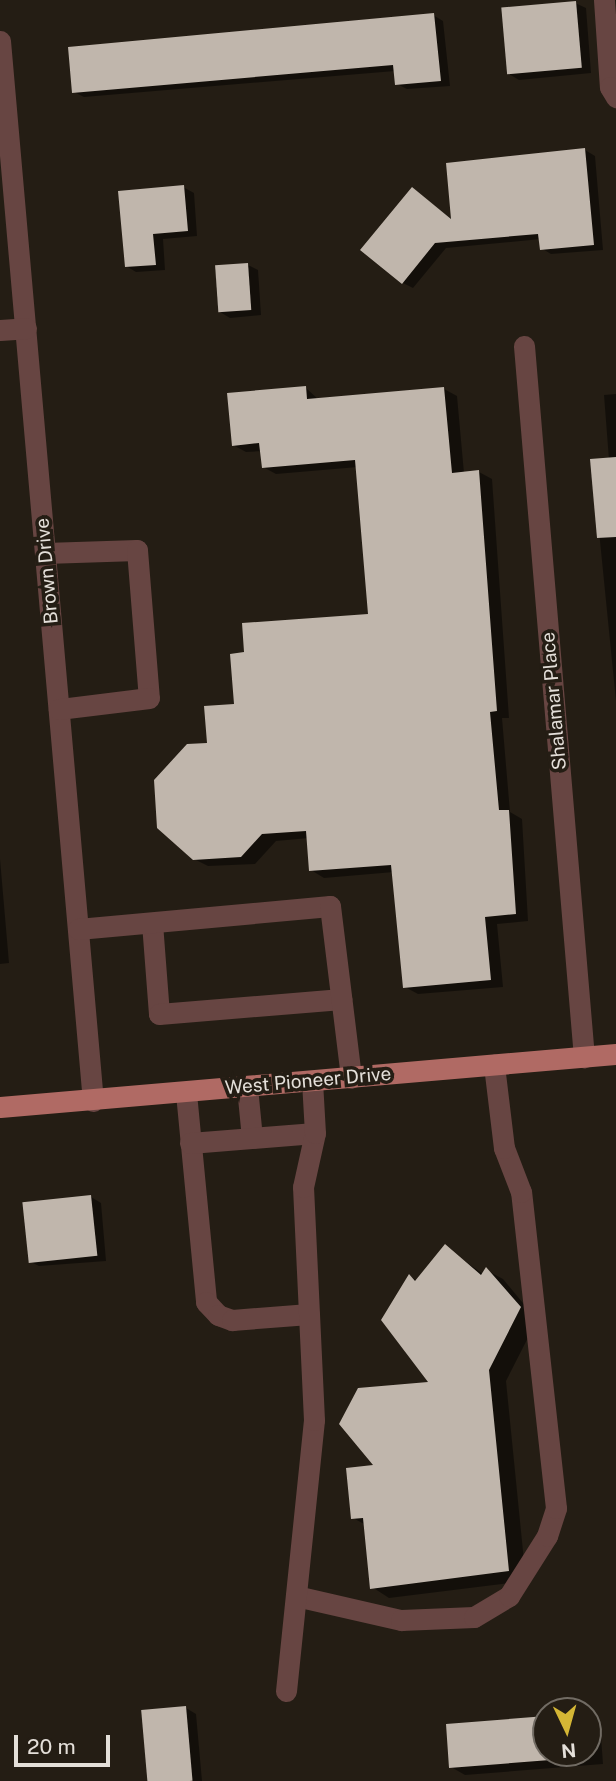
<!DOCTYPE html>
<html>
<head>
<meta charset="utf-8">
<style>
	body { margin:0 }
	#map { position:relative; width:616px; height:1781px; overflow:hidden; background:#241d14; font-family:"Public Sans",sans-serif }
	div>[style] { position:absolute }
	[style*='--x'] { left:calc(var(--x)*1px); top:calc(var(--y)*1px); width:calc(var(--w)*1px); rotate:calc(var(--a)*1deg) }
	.shadow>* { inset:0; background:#0007 }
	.building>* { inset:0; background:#c0b6ac; transform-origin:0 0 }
	.minor>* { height:21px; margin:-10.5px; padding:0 10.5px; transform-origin:10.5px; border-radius:10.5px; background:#674542 }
	.major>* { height:21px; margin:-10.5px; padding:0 10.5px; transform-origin:10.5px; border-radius:10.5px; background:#b06a64 }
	span { translate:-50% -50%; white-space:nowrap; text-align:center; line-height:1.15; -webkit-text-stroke:7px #241d14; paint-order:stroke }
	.street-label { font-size:19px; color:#e4dfd9 }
	.north { position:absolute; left:532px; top:1697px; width:70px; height:70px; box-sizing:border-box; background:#241d14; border:2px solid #716b63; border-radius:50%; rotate:175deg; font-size:19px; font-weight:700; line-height:28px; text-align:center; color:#e4dfd9 }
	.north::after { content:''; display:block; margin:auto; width:24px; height:32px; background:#d4b635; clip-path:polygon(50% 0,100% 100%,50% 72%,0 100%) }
	.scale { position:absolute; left:14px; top:1735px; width:96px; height:32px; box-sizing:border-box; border:4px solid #e4dfd9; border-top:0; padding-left:9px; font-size:21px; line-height:24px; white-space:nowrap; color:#e4dfd9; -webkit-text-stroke:5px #241d14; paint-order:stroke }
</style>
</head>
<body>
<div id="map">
	<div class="shadow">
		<div style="clip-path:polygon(575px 3px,586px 8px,591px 73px,519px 80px,509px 74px)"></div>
		<div style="clip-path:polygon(433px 15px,443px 21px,450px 86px,407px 89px,397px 84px,395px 71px,84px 97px,74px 92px)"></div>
		<div style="clip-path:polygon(585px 150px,595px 156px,603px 250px,551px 254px,541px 248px,541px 239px,446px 248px,413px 288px,403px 283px,412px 189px,453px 220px)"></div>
		<div style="clip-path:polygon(183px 187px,194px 193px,197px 236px,163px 239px,165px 270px,136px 272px,126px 266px)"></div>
		<div style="clip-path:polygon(248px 265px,258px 270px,261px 315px,230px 318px,220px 312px)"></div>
		<div style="clip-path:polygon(306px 388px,319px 400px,444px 389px,457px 396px,464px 473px,479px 472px,492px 479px,509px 718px,502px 718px,510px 812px,522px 819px,528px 921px,497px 924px,503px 987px,418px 994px,405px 987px,394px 872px,324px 878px,311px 870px,309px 838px,276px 841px,255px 864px,208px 866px,194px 859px,209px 745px,236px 706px,246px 654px,370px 615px,358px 467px,276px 474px,263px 467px,262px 451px,246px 452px,233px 445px)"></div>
		<div style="clip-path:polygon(616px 394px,616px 701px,592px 461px,609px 460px,604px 395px)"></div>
		<div style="clip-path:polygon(0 859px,9px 963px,0 964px)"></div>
		<div style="clip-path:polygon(91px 1197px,101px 1203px,106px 1261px,39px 1266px,29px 1261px)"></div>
		<div style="clip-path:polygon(445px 1247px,483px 1274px,486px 1270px,503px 1279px,537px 1320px,506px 1381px,526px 1581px,389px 1598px,372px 1587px,366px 1525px,353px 1518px,376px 1466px,431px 1383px,410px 1276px,417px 1281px)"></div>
		<div style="clip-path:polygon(186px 1708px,196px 1714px,202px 1781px,149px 1781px)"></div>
		<div style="clip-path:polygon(588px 1716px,600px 1723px,603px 1764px,465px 1775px,451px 1767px,546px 1718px,546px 1753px,588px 1753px)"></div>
	</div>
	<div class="building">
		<div style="left:576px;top:1px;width:67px;height:75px;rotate:85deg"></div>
		<div style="clip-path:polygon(434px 13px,441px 81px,395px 85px,393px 65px,72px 93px,68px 47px)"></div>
		<div style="clip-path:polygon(585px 148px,594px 245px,540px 250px,538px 234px,435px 243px,402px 284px,360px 250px,412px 187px,451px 219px,446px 163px)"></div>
		<div style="clip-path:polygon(184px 185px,188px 231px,153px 234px,156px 265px,125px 267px,118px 191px)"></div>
		<div style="left:248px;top:263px;width:47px;height:33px;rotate:86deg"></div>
		<div style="clip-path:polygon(306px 386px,307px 399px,444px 387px,452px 473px,479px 470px,497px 711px,490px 712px,499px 810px,509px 810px,516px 914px,485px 917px,491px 980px,403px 988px,391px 865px,309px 871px,306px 831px,262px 834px,241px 857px,193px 860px,157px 828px,154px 780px,187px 744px,207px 743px,204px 706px,234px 704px,230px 654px,244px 652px,242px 623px,368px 614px,355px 460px,262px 468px,259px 443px,232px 446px,227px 393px)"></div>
		<div style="clip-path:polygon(616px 457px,616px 537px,597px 538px,590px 459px)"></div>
		<div style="left:91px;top:1195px;width:61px;height:69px;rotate:84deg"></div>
		<div style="clip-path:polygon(445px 1244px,481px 1275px,486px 1267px,521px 1307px,489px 1370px,509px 1571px,370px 1589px,363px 1518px,351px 1519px,346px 1468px,373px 1465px,339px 1424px,358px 1388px,428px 1382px,381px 1320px,409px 1274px,415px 1281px)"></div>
		<div style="left:186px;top:1706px;width:75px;height:45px;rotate:85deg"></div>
		<div style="clip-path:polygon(546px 1716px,546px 1753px,588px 1753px,588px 1738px,589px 1757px,449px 1768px,446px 1724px)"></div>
	</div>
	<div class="minor">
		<div style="--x:604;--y:0;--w:87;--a:86.1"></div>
		<div style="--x:610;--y:87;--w:12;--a:59"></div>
		<div style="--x:0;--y:41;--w:1064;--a:84.99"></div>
		<div style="--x:0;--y:330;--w:26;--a:-4"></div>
		<div style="--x:524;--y:346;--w:714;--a:85.18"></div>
		<div style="--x:45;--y:553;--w:92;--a:-1.9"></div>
		<div style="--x:137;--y:550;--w:148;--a:85.4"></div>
		<div style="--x:149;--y:698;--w:91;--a:173"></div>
		<div style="--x:152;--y:923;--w:91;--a:85.6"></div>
		<div style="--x:159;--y:1014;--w:183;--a:-4.7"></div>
		<div style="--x:78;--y:929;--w:253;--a:-5.2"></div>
		<div style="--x:330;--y:906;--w:173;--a:83"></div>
		<div style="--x:247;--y:1087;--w:51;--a:84.4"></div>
		<div style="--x:186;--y:1093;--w:210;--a:84.5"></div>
		<div style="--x:206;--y:1302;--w:18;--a:47"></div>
		<div style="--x:218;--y:1315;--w:15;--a:20"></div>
		<div style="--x:232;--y:1320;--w:77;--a:-4.5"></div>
		<div style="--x:190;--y:1143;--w:125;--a:-4.6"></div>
		<div style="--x:296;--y:1596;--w:108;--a:12.9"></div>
		<div style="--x:401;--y:1620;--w:73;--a:-2.4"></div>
		<div style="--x:474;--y:1617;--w:41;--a:-31"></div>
		<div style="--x:509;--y:1596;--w:71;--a:-57.7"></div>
		<div style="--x:547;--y:1536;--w:29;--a:-72"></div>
		<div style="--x:556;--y:1508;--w:318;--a:-96.3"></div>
		<div style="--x:521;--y:1192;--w:47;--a:-111.1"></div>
		<div style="--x:504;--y:1148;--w:84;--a:-96.9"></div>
		<div style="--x:286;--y:1691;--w:272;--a:-84.1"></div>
		<div style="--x:314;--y:1420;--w:233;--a:-92.7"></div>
		<div style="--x:303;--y:1187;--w:55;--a:-77.5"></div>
		<div style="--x:315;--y:1133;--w:52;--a:-93.3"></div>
	</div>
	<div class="major">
		<div style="--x:0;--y:1107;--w:618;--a:-4.92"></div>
	</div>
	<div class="street-label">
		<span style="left:47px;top:571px;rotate:-95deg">Brown Drive</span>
		<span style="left:554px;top:701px;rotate:-95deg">Shalamar Place</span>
		<span style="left:308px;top:1081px;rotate:-5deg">West Pioneer Drive</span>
	</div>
	<div class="north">N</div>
	<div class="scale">20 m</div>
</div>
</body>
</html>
